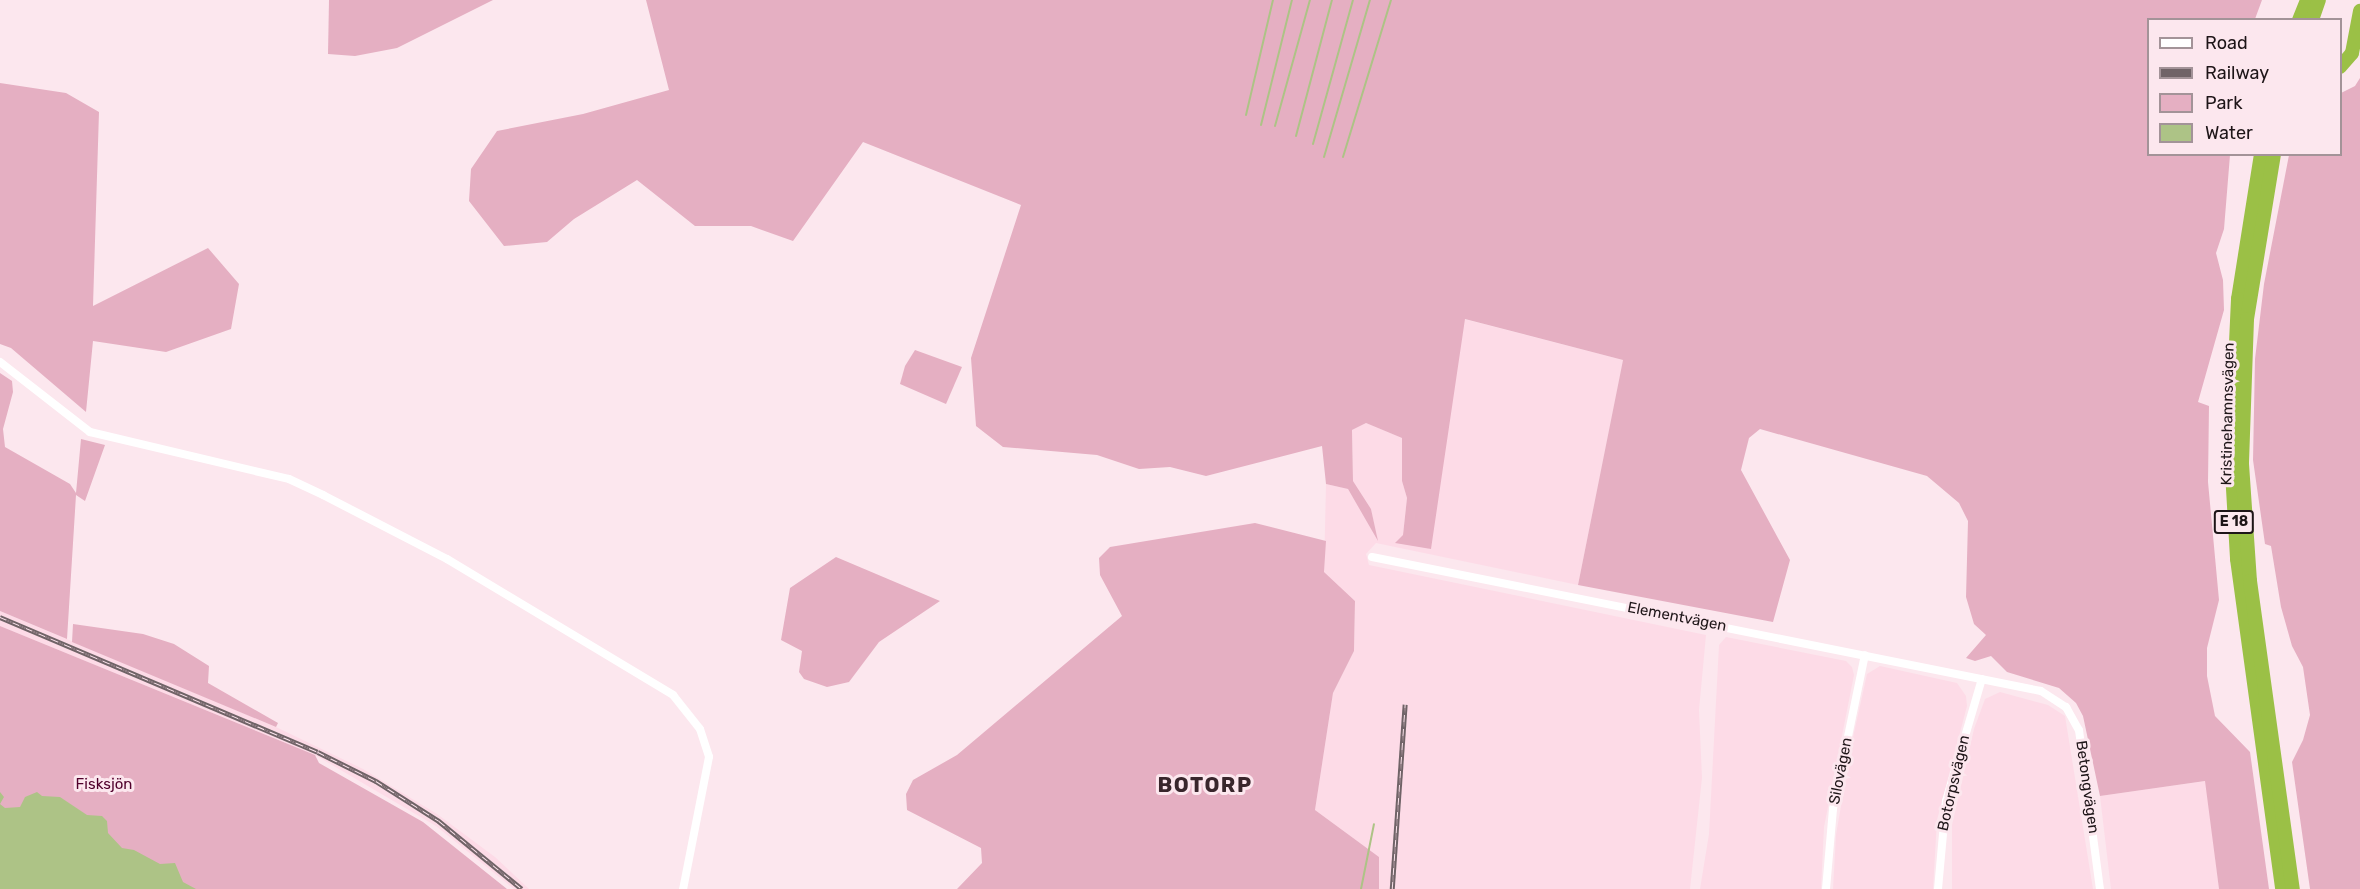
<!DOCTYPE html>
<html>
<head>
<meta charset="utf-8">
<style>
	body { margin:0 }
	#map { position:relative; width:2360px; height:889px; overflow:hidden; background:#fce7ee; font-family:Rubik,sans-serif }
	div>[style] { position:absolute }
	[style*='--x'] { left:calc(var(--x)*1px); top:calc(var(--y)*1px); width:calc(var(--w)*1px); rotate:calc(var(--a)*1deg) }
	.built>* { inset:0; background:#fddbe7 }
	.green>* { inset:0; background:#e5afc2 }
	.water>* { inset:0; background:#adc386 }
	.stream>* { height:2px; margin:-1px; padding:0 1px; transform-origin:1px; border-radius:1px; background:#adc386 }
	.street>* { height:8px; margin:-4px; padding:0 4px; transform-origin:4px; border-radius:4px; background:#fff }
	.highway>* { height:14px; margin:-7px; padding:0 7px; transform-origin:7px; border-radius:7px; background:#9bc046 }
	.rail>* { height:4.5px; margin-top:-2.25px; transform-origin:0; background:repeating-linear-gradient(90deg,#fce7ee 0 7px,#706367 0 14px); box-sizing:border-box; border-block:2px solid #706367 }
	span { translate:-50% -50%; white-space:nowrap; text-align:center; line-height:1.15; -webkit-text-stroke:6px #fce7ee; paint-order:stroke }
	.shield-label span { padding:2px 4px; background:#fce7ee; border:2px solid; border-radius:4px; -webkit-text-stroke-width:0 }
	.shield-label { font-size:14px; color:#1e1518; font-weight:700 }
	.street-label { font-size:15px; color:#1e1518 }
	.park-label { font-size:15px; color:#51002c }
	.district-label { font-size:21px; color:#39262c; font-weight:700; letter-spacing:1.5px }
	.legend { position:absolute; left:2147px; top:18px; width:195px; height:138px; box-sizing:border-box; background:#fce7ee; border:2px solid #a39398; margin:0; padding:8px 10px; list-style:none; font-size:18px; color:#1e1518 }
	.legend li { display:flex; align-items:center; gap:12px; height:30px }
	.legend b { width:30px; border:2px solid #a39398 }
</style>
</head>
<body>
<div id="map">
	<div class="built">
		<div style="clip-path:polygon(1464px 319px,1623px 360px,1578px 585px,1376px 543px,1366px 554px,1369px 565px,1706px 635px,1699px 710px,1702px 778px,1690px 889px,1379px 889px,1379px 857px,1315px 810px,1333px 693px,1354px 651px,1355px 601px,1324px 572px,1326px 484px,1348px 489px,1377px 537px,1371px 509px,1353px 481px,1352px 430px,1366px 423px,1402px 438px,1402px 481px,1407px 498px,1403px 535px,1430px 549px)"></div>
		<div style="clip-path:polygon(0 611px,276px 727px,363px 769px,437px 814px,495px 857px,529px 889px,514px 889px,436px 826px,315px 755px,0 626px)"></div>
		<div style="clip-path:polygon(1726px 637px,1846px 661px,1852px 667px,1854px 675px,1824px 827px,1821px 889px,1700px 889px,1709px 834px,1719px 645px)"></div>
		<div style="clip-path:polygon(1880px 666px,1957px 683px,1966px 696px,1967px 706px,1937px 820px,1933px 889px,1833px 889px,1836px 835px,1852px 742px,1867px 674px)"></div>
		<div style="clip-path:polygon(2000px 692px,2048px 705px,2065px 716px,2093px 889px,1952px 889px,1952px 825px,1974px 729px,1985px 699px)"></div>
		<div style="clip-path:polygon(2206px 781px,2219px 889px,2111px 889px,2100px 796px)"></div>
	</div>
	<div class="green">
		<div style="clip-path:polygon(329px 0,493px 0,397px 48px,355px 56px,328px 54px)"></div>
		<div style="clip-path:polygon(646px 0,2262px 0,2255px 19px,2148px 20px,2148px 154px,2230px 155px,2224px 229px,2216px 253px,2223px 280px,2224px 310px,2198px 402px,2209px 406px,2208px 482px,2219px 600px,2207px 648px,2207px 676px,2215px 716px,2250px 752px,2269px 889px,2219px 889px,2205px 781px,2100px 796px,2083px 716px,2076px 703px,2059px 688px,2007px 672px,1991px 656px,1975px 661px,1966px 658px,1986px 635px,1974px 624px,1966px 597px,1968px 521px,1959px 503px,1927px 476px,1760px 429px,1749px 438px,1741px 470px,1790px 560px,1773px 622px,1578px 585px,1623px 360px,1465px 319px,1431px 549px,1395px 543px,1403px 535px,1407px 498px,1402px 481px,1402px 438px,1366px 423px,1352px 430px,1353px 481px,1371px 509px,1378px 541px,1348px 489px,1326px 484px,1322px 446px,1206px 476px,1170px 467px,1139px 469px,1097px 455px,1003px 447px,976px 426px,971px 358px,1021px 205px,863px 142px,793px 241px,751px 226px,695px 226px,637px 180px,574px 219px,547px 242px,504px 246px,469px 201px,471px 169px,497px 131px,583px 114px,669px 90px)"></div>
		<div style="clip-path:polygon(2360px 78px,2360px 889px,2310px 889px,2292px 762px,2303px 740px,2310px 715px,2303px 667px,2292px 646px,2281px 607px,2271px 546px,2265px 544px,2253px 460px,2255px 359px,2264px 284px,2289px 155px,2340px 154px,2341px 93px,2355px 86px)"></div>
		<div style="clip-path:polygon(0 83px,66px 93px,99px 112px,93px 306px,208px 248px,239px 284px,231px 329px,166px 352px,93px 341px,86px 412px,11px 348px,0 344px)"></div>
		<div style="clip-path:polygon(915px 350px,962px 367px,946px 404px,900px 384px,905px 366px)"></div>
		<div style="clip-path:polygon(0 373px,12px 381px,13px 392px,3px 429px,5px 447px,70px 484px,76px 493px,81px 439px,105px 445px,85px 501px,76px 495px,67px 639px,0 611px)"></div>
		<div style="clip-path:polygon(1255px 523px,1326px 541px,1324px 572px,1355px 601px,1354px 651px,1333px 693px,1315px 810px,1379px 857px,1379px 889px,957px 889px,982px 863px,981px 848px,907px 810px,906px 794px,913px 780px,957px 755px,1122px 616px,1100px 575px,1099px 558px,1110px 547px)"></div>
		<div style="clip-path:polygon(836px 557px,940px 601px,879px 642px,849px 682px,827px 687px,804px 679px,799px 672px,802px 651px,781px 640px,790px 588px)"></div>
		<div style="clip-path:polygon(73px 624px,143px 634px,174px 644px,209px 666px,208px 683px,278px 723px,276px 727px,72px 642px)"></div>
		<div style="clip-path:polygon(0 626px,315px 755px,319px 763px,423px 822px,507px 889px,0 889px)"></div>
	</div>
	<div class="water">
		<div style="clip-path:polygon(0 792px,4px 797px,0 804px,5px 808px,20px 807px,25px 797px,37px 792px,42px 796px,60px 797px,87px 815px,102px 816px,107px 821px,108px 833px,122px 848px,134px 850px,160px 864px,175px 863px,183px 882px,196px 889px,0 889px)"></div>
	</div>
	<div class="stream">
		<div style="--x:1246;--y:115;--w:118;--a:-76.8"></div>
		<div style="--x:1261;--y:125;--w:129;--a:-76.1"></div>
		<div style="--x:1275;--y:126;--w:131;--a:-74.5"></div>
		<div style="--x:1296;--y:136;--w:141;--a:-75.2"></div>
		<div style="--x:1313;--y:144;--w:149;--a:-74.5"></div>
		<div style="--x:1324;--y:157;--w:164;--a:-73.7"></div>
		<div style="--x:1343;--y:157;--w:164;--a:-73"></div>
		<div style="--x:1361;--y:889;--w:66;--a:-78.7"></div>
	</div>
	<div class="street">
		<div style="--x:0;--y:362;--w:114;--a:37.9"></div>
		<div style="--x:90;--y:432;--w:204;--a:13.3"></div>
		<div style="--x:289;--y:479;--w:38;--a:25"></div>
		<div style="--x:323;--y:495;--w:140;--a:27.3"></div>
		<div style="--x:447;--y:559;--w:264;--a:31"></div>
		<div style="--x:673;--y:695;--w:43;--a:51.5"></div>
		<div style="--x:700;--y:729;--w:29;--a:72"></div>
		<div style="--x:709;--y:757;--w:135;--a:101.1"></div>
		<div style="--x:1372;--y:557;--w:682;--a:11.33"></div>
		<div style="--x:2041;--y:691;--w:30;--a:33"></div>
		<div style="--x:2066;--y:707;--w:26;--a:61"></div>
		<div style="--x:2079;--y:730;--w:160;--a:82.5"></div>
		<div style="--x:1826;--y:889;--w:80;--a:-85"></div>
		<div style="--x:1833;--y:809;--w:157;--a:-78.3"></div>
		<div style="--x:1938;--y:889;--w:88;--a:-84.8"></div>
		<div style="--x:1946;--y:801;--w:127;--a:-73.6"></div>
	</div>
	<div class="highway">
		<div style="--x:2299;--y:20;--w:22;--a:-68"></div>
		<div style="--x:2312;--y:20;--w:21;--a:-71"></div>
		<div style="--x:2340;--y:67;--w:18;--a:-49"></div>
		<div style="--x:2352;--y:53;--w:43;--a:-79.2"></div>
		<div style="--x:2261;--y:154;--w:147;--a:99"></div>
		<div style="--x:2238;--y:299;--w:155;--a:92.6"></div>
		<div style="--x:2231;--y:454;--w:105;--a:86.7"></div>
		<div style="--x:2237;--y:559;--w:333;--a:82.2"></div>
		<div style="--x:2274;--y:154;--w:167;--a:99.3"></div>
		<div style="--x:2247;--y:319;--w:145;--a:92"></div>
		<div style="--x:2242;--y:464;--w:117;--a:86.1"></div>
		<div style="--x:2250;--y:581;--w:311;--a:82.1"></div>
	</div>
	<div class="rail">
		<div style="--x:0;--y:617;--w:345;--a:23"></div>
		<div style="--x:318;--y:752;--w:65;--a:26.6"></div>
		<div style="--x:376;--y:781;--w:75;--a:32.4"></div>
		<div style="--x:439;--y:821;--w:107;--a:39.3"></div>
		<div style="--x:1392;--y:889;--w:185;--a:-86"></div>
	</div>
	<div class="shield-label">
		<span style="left:2234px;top:522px">E 18</span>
	</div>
	<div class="street-label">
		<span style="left:2228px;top:414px;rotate:-89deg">Kristinehamnsvägen</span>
		<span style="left:1677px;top:617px;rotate:11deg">Elementvägen</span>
		<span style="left:1841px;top:771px;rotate:-79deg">Silovägen</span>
		<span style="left:1954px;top:783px;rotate:-77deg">Botorpsvägen</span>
		<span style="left:2087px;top:787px;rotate:82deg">Betongvägen</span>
	</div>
	<div class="park-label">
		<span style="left:104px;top:785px">Fisksjön</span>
	</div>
	<div class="district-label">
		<span style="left:1205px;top:785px">BOTORP</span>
	</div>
	<ul class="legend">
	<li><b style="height:8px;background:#fff"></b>Road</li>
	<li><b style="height:8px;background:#706367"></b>Railway</li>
	<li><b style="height:16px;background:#e5afc2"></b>Park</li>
	<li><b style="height:16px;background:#adc386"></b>Water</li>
	</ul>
</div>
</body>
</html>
